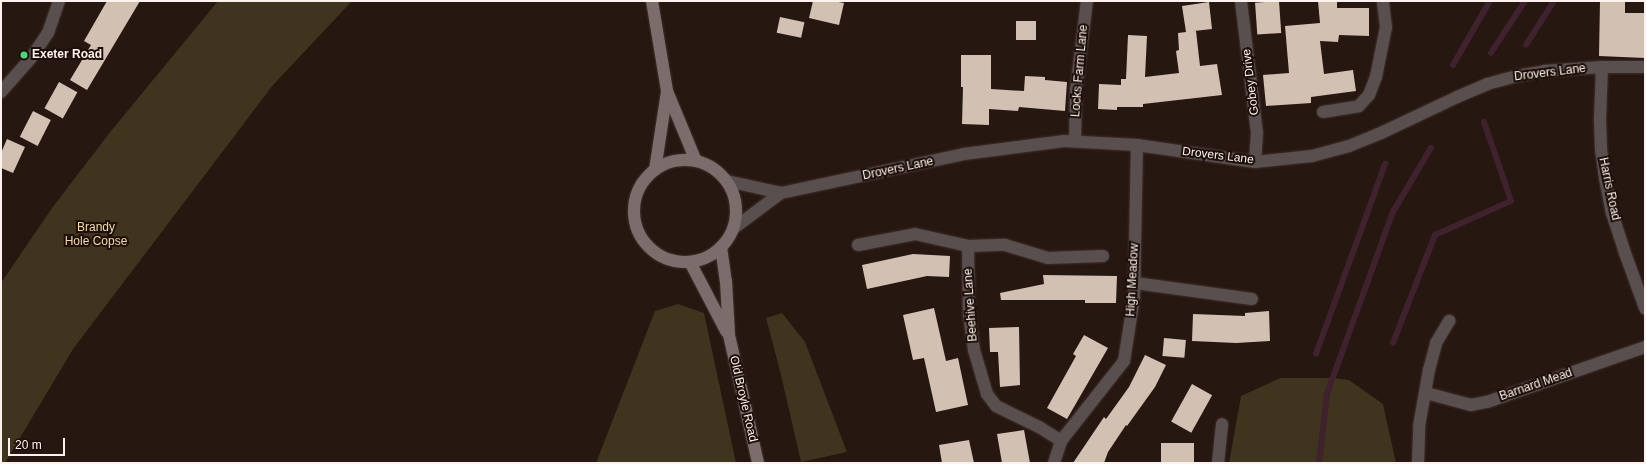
<!DOCTYPE html>
<html>
<head>
<meta charset="utf-8">
<style>
	body { margin:0 }
	#map { position:relative; width:1646px; height:464px; overflow:hidden; background:#261711; font-family:Arial,sans-serif }
	div>[style] { position:absolute }
	[style*='--x'] { left:calc(var(--x)*1px); top:calc(var(--y)*1px); width:calc(var(--w)*1px); rotate:calc(var(--a)*1deg) }
	.green>* { inset:0; background:#3f341d }
	.stream>* { height:5.5px; margin:-2.75px; padding:0 2.75px; transform-origin:2.75px; border-radius:2.75px; background:#3f222d }
	.building>* { inset:0; background:#d2c1b3; transform-origin:0 0 }
	.roads { filter:drop-shadow(0 0 1px #40312c) drop-shadow(0 0 1px #40312c) }
	.street>* { height:12px; margin:-6px; padding:0 6px; transform-origin:6px; border-radius:6px; background:#594f4f }
	.secondary>* { height:12px; margin:-6px; padding:0 6px; transform-origin:6px; border-radius:6px; background:#7c6d6d }
	.secondary>.ring { margin:-6px; padding:0; box-sizing:content-box; background:none; border:12px solid #7c6d6d; border-radius:50% }
	.dots>* { width:11px; height:11px; translate:-50% -50%; box-sizing:border-box; border:2px solid #1c0e08; border-radius:50% }
	span { translate:-50% -50%; white-space:nowrap; text-align:center; line-height:1.15; -webkit-text-stroke:4px #1c0e08; paint-order:stroke }
	.poi-label { font-size:12px; color:#fef2ee; font-weight:700 }
	.left { translate:0 -50%; text-align:left }
	.street-label { font-size:12px; color:#fef2ee }
	.park-label { font-size:12px; color:#f5dba3 }
	.frame { position:absolute; inset:0; border:2px solid #fef2ee; pointer-events:none }
	.scale { position:absolute; left:8px; top:438px; width:57px; height:18px; box-sizing:border-box; border:2px solid #fef2ee; border-top:0; padding-left:5px; font-size:12px; line-height:14px; white-space:nowrap; color:#fef2ee; -webkit-text-stroke:3px #1c0e08; paint-order:stroke }
</style>
</head>
<body>
<div id="map">
	<div class="green">
		<div style="clip-path:polygon(218px 1px,352px 1px,273px 85px,73px 349px,5px 463px,1px 463px,1px 283px,52px 208px,111px 131px)"></div>
		<div style="clip-path:polygon(678px 304px,704px 313px,736px 463px,596px 463px,655px 311px)"></div>
		<div style="clip-path:polygon(782px 313px,805px 342px,847px 452px,801px 462px,781px 375px,766px 318px)"></div>
		<div style="clip-path:polygon(1280px 378px,1333px 378px,1349px 380px,1383px 404px,1396px 463px,1229px 463px,1241px 396px)"></div>
	</div>
	<div class="stream">
		<div style="--x:1526;--y:45;--w:52;--a:-57.5"></div>
		<div style="--x:1491;--y:53;--w:62;--a:-56.8"></div>
		<div style="--x:1453;--y:65;--w:74;--a:-60"></div>
		<div style="--x:1393;--y:343;--w:116;--a:-68.7"></div>
		<div style="--x:1435;--y:235;--w:83;--a:-24.1"></div>
		<div style="--x:1511;--y:201;--w:83;--a:-108.9"></div>
		<div style="--x:1316;--y:354;--w:202;--a:-70"></div>
		<div style="--x:1319;--y:463;--w:69;--a:-83.4"></div>
		<div style="--x:1327;--y:394;--w:194;--a:-70.1"></div>
		<div style="--x:1393;--y:212;--w:74;--a:-59.3"></div>
	</div>
	<div class="building">
		<div style="clip-path:polygon(107px 1px,140px 1px,87px 90px,70px 80px,91px 45px,84px 41px)"></div>
		<div style="clip-path:polygon(813px 1px,833px 1px,844px 3px,839px 25px,809px 18px)"></div>
		<div style="left:1279px;top:1px;width:32px;height:24px;rotate:86deg"></div>
		<div style="clip-path:polygon(1318px 1px,1337px 1px,1337px 8px,1369px 8px,1369px 36px,1339px 35px,1338px 42px,1320px 41px,1324px 74px,1353px 70px,1356px 91px,1311px 97px,1311px 103px,1266px 106px,1263px 75px,1289px 73px,1285px 26px,1320px 23px)"></div>
		<div style="clip-path:polygon(1600px 1px,1625px 1px,1625px 13px,1645px 13px,1645px 58px,1599px 56px)"></div>
		<div style="clip-path:polygon(1209px 2px,1212px 29px,1194px 31px,1196px 31px,1200px 66px,1217px 64px,1222px 95px,1143px 104px,1143px 107px,1117px 107px,1117px 110px,1098px 109px,1099px 84px,1121px 85px,1121px 79px,1126px 79px,1128px 35px,1147px 36px,1145px 77px,1179px 73px,1176px 51px,1179px 50px,1178px 33px,1186px 32px,1182px 6px)"></div>
		<div style="left:780px;top:17px;width:25px;height:16px;rotate:12deg"></div>
		<div style="left:1016px;top:21px;width:20px;height:19px"></div>
		<div style="clip-path:polygon(961px 55px,991px 55px,991px 89px,1024px 91px,1025px 76px,1045px 77px,1045px 80px,1067px 82px,1065px 111px,1019px 107px,1018px 111px,989px 109px,989px 125px,962px 124px,963px 87px,961px 87px)"></div>
		<div style="left:59px;top:82px;width:21px;height:30px;rotate:29deg"></div>
		<div style="left:33px;top:111px;width:20px;height:29px;rotate:27deg"></div>
		<div style="clip-path:polygon(7px 139px,25px 147px,13px 173px,1px 168px,1px 153px)"></div>
		<div style="clip-path:polygon(913px 254px,950px 256px,949px 277px,927px 276px,867px 289px,862px 265px)"></div>
		<div style="clip-path:polygon(1043px 275px,1117px 276px,1116px 303px,1085px 303px,1085px 300px,1001px 300px,1000px 293px,1044px 284px)"></div>
		<div style="clip-path:polygon(934px 308px,946px 361px,958px 358px,968px 405px,936px 412px,924px 358px,913px 360px,903px 315px)"></div>
		<div style="clip-path:polygon(1269px 311px,1270px 341px,1236px 343px,1192px 341px,1193px 314px,1245px 316px,1245px 313px)"></div>
		<div style="clip-path:polygon(1019px 327px,1020px 385px,1000px 387px,998px 352px,990px 352px,989px 328px)"></div>
		<div style="clip-path:polygon(1084px 335px,1108px 348px,1067px 419px,1047px 408px,1076px 356px,1073px 354px)"></div>
		<div style="left:1164px;top:338px;width:22px;height:18px;rotate:5deg"></div>
		<div style="clip-path:polygon(1145px 355px,1166px 365px,1155px 387px,1127px 426px,1126px 425px,1108px 452px,1104px 463px,1073px 463px,1104px 417px,1106px 419px,1129px 387px)"></div>
		<div style="left:1192px;top:384px;width:23px;height:43px;rotate:29deg"></div>
		<div style="clip-path:polygon(1024px 430px,1030px 463px,1002px 463px,997px 434px)"></div>
		<div style="clip-path:polygon(969px 440px,974px 463px,942px 463px,939px 445px)"></div>
		<div style="left:1161px;top:443px;width:33px;height:20px"></div>
	</div>
	<div class="roads">
		<div class="street">
			<div style="--x:1241;--y:1;--w:133;--a:83.1"></div>
			<div style="--x:1257;--y:133;--w:29;--a:94"></div>
			<div style="--x:1602;--y:67;--w:53;--a:92.2"></div>
			<div style="--x:1600;--y:120;--w:29;--a:88"></div>
			<div style="--x:1601;--y:149;--w:29;--a:82"></div>
			<div style="--x:1605;--y:178;--w:36;--a:79"></div>
			<div style="--x:1612;--y:213;--w:42;--a:72"></div>
			<div style="--x:1625;--y:253;--w:59;--a:70"></div>
			<div style="--x:1;--y:92;--w:45;--a:-48.6"></div>
			<div style="--x:31;--y:58;--w:30;--a:-56"></div>
			<div style="--x:48;--y:33;--w:34;--a:-71"></div>
			<div style="--x:1323;--y:112;--w:36;--a:-9"></div>
			<div style="--x:1359;--y:106;--w:15;--a:-48"></div>
			<div style="--x:1369;--y:95;--w:19;--a:-69"></div>
			<div style="--x:1376;--y:77;--w:51;--a:-78.7"></div>
			<div style="--x:1386;--y:27;--w:26;--a:-97"></div>
			<div style="--x:1075;--y:141;--w:51;--a:-88.9"></div>
			<div style="--x:1076;--y:90;--w:90;--a:-83"></div>
			<div style="--x:727;--y:181;--w:55;--a:12.5"></div>
			<div style="--x:734;--y:228;--w:59;--a:-36.7"></div>
			<div style="--x:781;--y:193;--w:187;--a:-12"></div>
			<div style="--x:964;--y:154;--w:101;--a:-7.4"></div>
			<div style="--x:1064;--y:141;--w:73;--a:3.1"></div>
			<div style="--x:1137;--y:145;--w:119;--a:8.2"></div>
			<div style="--x:1255;--y:162;--w:57;--a:-6"></div>
			<div style="--x:1312;--y:156;--w:38;--a:-15"></div>
			<div style="--x:1349;--y:146;--w:35;--a:-22"></div>
			<div style="--x:1381;--y:133;--w:84;--a:-25.3"></div>
			<div style="--x:1457;--y:97;--w:33;--a:-23"></div>
			<div style="--x:1487;--y:84;--w:31;--a:-15"></div>
			<div style="--x:1517;--y:76;--w:27;--a:-10"></div>
			<div style="--x:1544;--y:71;--w:58;--a:-3.9"></div>
			<div style="--x:1602;--y:67;--w:43;--a:0"></div>
			<div style="--x:858;--y:245;--w:58;--a:-10.9"></div>
			<div style="--x:915;--y:234;--w:54;--a:12.8"></div>
			<div style="--x:968;--y:246;--w:37;--a:-2"></div>
			<div style="--x:1005;--y:245;--w:45;--a:16.8"></div>
			<div style="--x:1048;--y:258;--w:55;--a:-2.1"></div>
			<div style="--x:968;--y:246;--w:68;--a:89.2"></div>
			<div style="--x:969;--y:314;--w:36;--a:82"></div>
			<div style="--x:974;--y:350;--w:46;--a:73.5"></div>
			<div style="--x:987;--y:394;--w:15;--a:53"></div>
			<div style="--x:996;--y:406;--w:48;--a:26"></div>
			<div style="--x:1039;--y:427;--w:26;--a:32"></div>
			<div style="--x:1135;--y:283;--w:118;--a:7.8"></div>
			<div style="--x:1426;--y:393;--w:47;--a:14.9"></div>
			<div style="--x:1471;--y:405;--w:16;--a:-11"></div>
			<div style="--x:1487;--y:402;--w:167;--a:-19.2"></div>
			<div style="--x:1054;--y:463;--w:23;--a:-72"></div>
			<div style="--x:1061;--y:441;--w:102;--a:-51.8"></div>
			<div style="--x:1124;--y:361;--w:64;--a:-81"></div>
			<div style="--x:1134;--y:298;--w:153;--a:-88.9"></div>
			<div style="--x:1218;--y:463;--w:39;--a:-84"></div>
			<div style="--x:1418;--y:463;--w:37;--a:-88"></div>
			<div style="--x:1419;--y:426;--w:57;--a:-79.9"></div>
			<div style="--x:1429;--y:370;--w:28;--a:-75"></div>
			<div style="--x:1436;--y:343;--w:26;--a:-59"></div>
		</div>
		<div class="secondary">
			<div style="--x:652;--y:1;--w:91;--a:80.5"></div>
			<div style="--x:667;--y:91;--w:76;--a:67.5"></div>
			<div class="ring" style="left:634px;top:160px;width:90px;height:90px"></div>
			<div style="--x:655;--y:170;--w:79;--a:-81.3"></div>
			<div style="--x:721;--y:247;--w:34;--a:82"></div>
			<div style="--x:726;--y:281;--w:54;--a:86.8"></div>
			<div style="--x:729;--y:335;--w:131;--a:77.2"></div>
			<div style="--x:690;--y:262;--w:78;--a:62.4"></div>
		</div>
	</div>
	<div class="dots">
		<div style="left:24px;top:55px;background:#48d779"></div>
	</div>
	<div class="poi-label">
		<span class="left" style="left:32px;top:55px">Exeter Road</span>
	</div>
	<div class="street-label">
		<span style="left:1080px;top:71px;rotate:-85deg">Locks Farm Lane</span>
		<span style="left:1550px;top:73px;rotate:-7deg">Drovers Lane</span>
		<span style="left:1251px;top:82px;rotate:-97deg">Gobey Drive</span>
		<span style="left:1218px;top:156px;rotate:7deg">Drovers Lane</span>
		<span style="left:898px;top:169px;rotate:-12deg">Drovers Lane</span>
		<span style="left:1609px;top:189px;rotate:78deg">Harris Road</span>
		<span style="left:1133px;top:280px;rotate:-87deg">High Meadow</span>
		<span style="left:971px;top:305px;rotate:-94deg">Beehive Lane</span>
		<span style="left:1536px;top:385px;rotate:-19deg">Barnard Mead</span>
		<span style="left:743px;top:399px;rotate:77deg">Old Broyle Road</span>
	</div>
	<div class="park-label">
		<span style="left:96px;top:235px">Brandy<br>Hole Copse</span>
	</div>
	<div class="frame"></div>
	<div class="scale">20 m</div>
</div>
</body>
</html>
